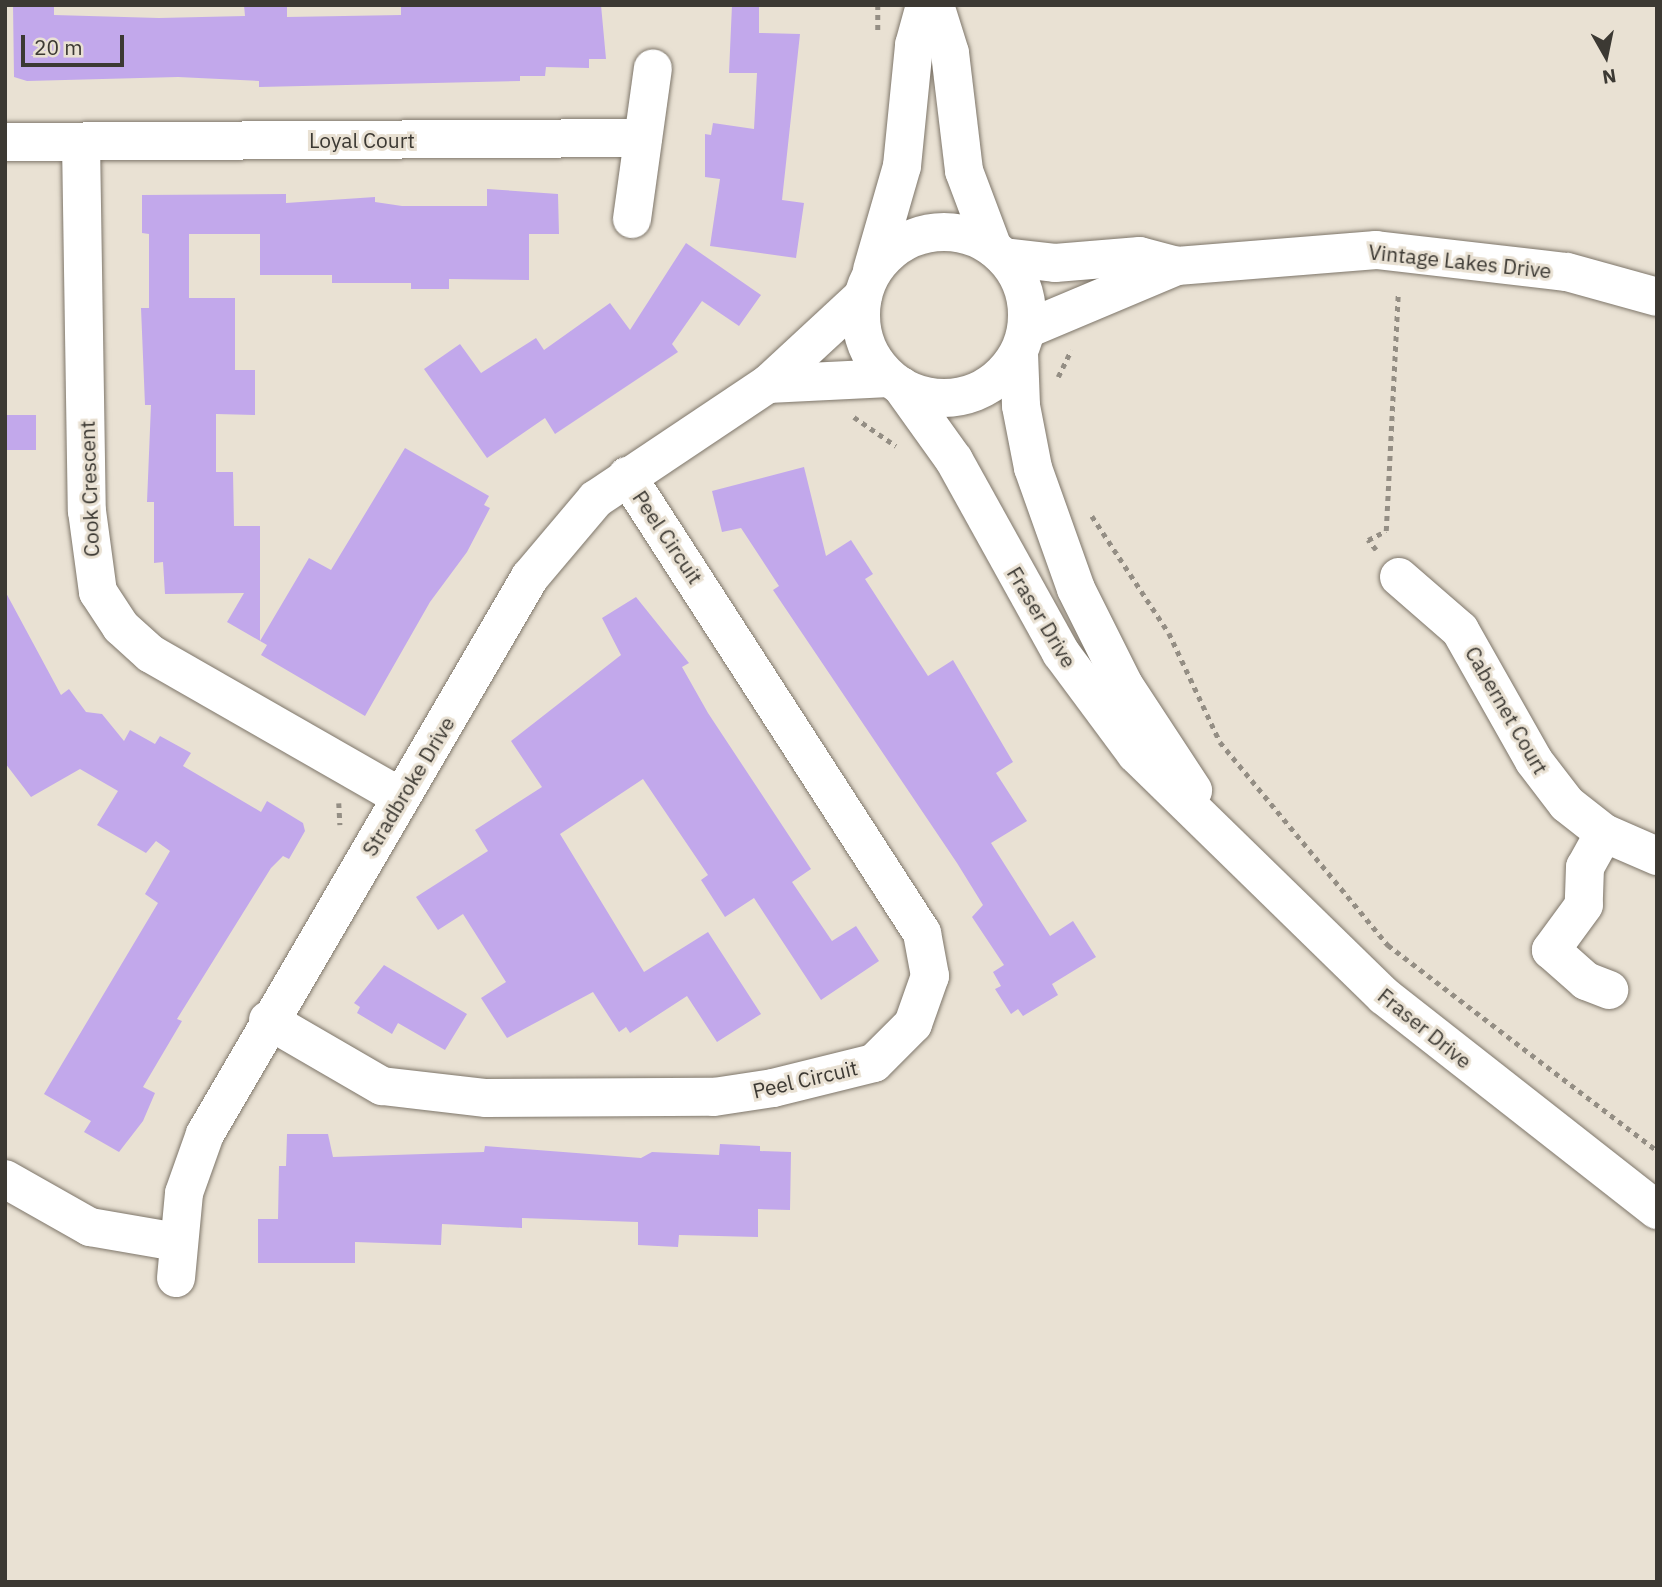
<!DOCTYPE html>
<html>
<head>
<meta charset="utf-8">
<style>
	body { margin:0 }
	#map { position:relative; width:1662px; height:1587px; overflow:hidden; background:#e9e1d3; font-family:"IBM Plex Sans",sans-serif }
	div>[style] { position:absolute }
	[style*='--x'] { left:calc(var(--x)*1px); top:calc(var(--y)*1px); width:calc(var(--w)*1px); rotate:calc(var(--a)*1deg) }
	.building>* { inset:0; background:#c2a8eb; transform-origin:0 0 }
	.path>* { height:4.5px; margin-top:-2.25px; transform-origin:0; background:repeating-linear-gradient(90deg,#948e84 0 5px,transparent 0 10px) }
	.roads { filter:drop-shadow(0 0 2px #7e766a) drop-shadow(0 0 2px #7e766a) }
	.minor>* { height:38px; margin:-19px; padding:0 19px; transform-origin:19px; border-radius:19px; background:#fff }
	.minor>.ring { margin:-19px; padding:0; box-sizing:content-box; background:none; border:38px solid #fff; border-radius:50% }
	span { translate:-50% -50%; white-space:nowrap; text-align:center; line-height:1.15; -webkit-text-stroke:6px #e9e1d3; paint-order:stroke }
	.street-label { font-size:21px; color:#3c3933 }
	.frame { position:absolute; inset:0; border:7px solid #3c3933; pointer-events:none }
	.north { position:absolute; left:1571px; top:21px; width:70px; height:70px; -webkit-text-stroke:5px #e9e1d3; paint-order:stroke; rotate:171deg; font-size:19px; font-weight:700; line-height:28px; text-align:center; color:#3c3933 }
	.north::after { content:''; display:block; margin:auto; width:24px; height:32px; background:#3c3933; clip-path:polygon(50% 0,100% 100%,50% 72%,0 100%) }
	.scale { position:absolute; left:21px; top:35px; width:103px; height:32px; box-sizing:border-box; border:4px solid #3c3933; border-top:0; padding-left:9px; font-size:21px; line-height:24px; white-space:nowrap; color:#3c3933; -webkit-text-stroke:5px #e9e1d3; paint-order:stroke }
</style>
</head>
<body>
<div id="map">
	<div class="building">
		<div style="clip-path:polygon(13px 5px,54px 5px,54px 15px,159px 18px,245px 16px,244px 5px,287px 5px,287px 17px,401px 15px,401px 5px,601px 5px,606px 59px,589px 59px,589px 68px,546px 67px,545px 76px,520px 76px,520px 81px,259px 87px,259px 81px,178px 77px,27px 81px,14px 77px)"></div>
		<div style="clip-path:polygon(732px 5px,759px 5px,759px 33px,800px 34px,782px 200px,804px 203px,796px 258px,710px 246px,720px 179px,705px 177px,705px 134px,711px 135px,713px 123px,754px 129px,757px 73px,729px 73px)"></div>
		<div style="clip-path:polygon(487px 189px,558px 194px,559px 234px,529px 234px,529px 280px,449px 279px,449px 289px,411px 289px,411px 283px,332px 283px,332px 275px,260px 275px,260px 234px,189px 234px,189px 298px,235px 298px,235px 370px,255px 370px,255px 415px,216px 414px,216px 472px,233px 472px,234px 526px,260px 526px,260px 641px,309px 558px,331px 570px,405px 448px,489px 496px,484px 505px,490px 508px,467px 552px,430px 602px,365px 716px,261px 655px,267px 645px,227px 622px,244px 593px,165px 594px,163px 562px,154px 563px,154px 502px,147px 502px,151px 405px,145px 405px,141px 308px,149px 308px,149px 234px,142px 233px,142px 195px,286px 194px,286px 203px,375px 197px,375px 202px,402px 206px,487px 206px)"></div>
		<div style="clip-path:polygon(686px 243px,761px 295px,739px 326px,702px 301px,672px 344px,678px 352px,555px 434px,545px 418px,487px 458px,424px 369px,460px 344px,481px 373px,536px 338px,544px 350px,610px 303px,630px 330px)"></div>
		<div style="left:5px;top:415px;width:31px;height:35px"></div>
		<div style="clip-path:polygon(804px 467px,826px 556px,851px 540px,873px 574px,865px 579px,928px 676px,953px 660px,1013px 762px,996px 773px,1027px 821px,991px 843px,1050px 936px,1073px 921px,1096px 957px,1052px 984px,1058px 995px,1023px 1016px,1018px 1009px,1011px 1014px,995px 989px,1001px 986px,993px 972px,1004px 965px,972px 917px,983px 905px,957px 863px,773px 590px,779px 586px,741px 528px,722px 532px,712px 491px)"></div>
		<div style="clip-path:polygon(5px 591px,61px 695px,69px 689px,86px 712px,102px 714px,124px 741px,130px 730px,155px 744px,160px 736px,191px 753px,183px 766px,261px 812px,267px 801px,303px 823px,305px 831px,289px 859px,283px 856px,271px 868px,177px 1019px,182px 1021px,143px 1087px,155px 1093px,143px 1121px,119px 1152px,84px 1132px,91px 1121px,44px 1094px,158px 903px,145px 894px,170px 851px,156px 841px,146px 853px,97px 825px,118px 791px,80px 769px,31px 797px,5px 763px)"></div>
		<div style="clip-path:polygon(636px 597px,689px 663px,682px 667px,708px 713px,811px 869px,792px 882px,832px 941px,856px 926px,879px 961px,821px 1000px,754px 898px,725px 917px,701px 880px,708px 875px,643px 779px,560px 834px,644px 972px,708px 932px,761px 1014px,717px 1042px,687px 996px,630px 1033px,626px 1027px,619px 1032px,593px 992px,507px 1038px,481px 998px,506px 982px,463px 914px,438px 930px,416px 897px,488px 851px,475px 830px,542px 787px,511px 741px,621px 655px,602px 618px)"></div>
		<div style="clip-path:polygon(384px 965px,467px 1014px,445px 1050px,398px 1023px,392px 1034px,357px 1013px,360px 1007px,354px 1003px)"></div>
		<div style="clip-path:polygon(287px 1134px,328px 1134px,333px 1157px,484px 1152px,485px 1146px,641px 1158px,652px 1152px,719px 1155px,720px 1144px,760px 1146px,760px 1151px,791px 1152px,790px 1210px,758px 1209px,758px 1237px,679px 1235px,678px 1247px,638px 1245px,638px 1222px,522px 1218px,522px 1228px,442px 1224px,441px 1245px,355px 1242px,355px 1263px,258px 1263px,258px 1219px,278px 1219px,279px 1166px,286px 1166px)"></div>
	</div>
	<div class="path">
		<div style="--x:878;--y:5;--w:26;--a:90"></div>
		<div style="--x:1058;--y:377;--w:30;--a:-64"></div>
		<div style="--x:854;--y:417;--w:51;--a:34.6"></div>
		<div style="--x:1092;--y:516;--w:140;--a:56.7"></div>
		<div style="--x:1169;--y:633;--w:120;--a:64.9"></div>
		<div style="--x:1220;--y:742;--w:264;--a:50.4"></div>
		<div style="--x:1388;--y:945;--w:339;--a:37.4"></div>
		<div style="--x:1376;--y:550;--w:13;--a:-129"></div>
		<div style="--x:1368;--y:540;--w:20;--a:-27"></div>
		<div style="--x:1386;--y:531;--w:236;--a:-87.1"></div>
		<div style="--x:339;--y:803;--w:22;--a:87"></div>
	</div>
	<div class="roads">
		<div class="minor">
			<div style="--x:935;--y:5;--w:50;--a:72.6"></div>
			<div style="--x:950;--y:53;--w:119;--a:83.2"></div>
			<div style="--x:964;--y:171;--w:82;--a:69.4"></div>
			<div style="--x:5;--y:142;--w:638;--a:-0.36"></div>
			<div style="--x:81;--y:142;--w:369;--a:89.1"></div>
			<div style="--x:87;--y:511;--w:82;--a:82.3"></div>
			<div style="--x:98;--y:592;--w:42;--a:56.7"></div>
			<div style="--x:121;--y:627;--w:40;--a:42"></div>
			<div style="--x:151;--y:654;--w:288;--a:29.8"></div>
			<div style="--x:632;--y:219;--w:152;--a:-82.1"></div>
			<div class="ring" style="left:861px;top:232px;width:128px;height:128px"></div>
			<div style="--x:1004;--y:257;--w:51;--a:6.7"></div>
			<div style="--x:1055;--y:263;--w:85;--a:-4.7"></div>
			<div style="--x:1140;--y:256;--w:38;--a:15"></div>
			<div style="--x:1177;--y:266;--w:200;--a:-4.6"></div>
			<div style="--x:1376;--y:250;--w:192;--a:6.6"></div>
			<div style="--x:1567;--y:272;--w:93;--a:15.5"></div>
			<div style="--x:872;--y:270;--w:108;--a:-73.9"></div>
			<div style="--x:902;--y:166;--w:122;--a:-84.3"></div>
			<div style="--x:914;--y:45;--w:41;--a:-74.6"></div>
			<div style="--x:1027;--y:329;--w:163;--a:-22.8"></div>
			<div style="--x:1019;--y:353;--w:53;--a:87.8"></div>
			<div style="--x:1021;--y:406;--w:63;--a:79"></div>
			<div style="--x:1033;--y:468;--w:128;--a:70.4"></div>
			<div style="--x:1076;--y:589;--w:107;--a:63.4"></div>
			<div style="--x:1124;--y:685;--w:126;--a:56.7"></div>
			<div style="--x:768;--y:384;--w:121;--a:-2.8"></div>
			<div style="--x:901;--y:386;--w:91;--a:54.4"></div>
			<div style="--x:954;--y:460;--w:221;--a:61"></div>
			<div style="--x:1061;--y:653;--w:126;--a:53.4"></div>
			<div style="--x:1136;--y:754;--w:347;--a:44.3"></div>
			<div style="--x:1384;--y:996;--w:347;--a:38.1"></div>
			<div style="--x:1399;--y:577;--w:81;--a:41"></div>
			<div style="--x:1460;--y:630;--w:150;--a:60.5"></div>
			<div style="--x:1534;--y:761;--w:54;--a:52.5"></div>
			<div style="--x:1567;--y:804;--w:47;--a:38.1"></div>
			<div style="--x:1604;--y:833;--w:58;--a:23.5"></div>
			<div style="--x:1604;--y:833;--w:39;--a:119"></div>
			<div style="--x:1585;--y:867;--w:38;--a:92"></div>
			<div style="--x:1584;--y:905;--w:56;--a:126.3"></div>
			<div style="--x:1551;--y:950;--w:47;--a:41.5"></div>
			<div style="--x:1586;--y:981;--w:25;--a:21"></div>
			<div style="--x:268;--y:1020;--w:132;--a:30.1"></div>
			<div style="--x:382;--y:1086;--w:105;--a:6.6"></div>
			<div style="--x:486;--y:1098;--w:228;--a:-0.3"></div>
			<div style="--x:714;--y:1097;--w:60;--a:-8.7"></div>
			<div style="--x:773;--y:1088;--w:104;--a:-13.9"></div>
			<div style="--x:874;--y:1063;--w:55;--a:-45"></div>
			<div style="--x:913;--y:1024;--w:51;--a:-70.5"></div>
			<div style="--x:930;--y:976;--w:44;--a:-100.5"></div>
			<div style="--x:922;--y:933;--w:544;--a:-122.84"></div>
			<div style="--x:5;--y:1179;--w:98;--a:29.5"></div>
			<div style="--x:90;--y:1227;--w:88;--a:9.8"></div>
			<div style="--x:176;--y:1278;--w:85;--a:-84.6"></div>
			<div style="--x:184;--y:1193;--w:63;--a:-70.4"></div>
			<div style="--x:205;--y:1134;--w:645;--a:-59.74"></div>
			<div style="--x:530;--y:577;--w:102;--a:-49.8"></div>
			<div style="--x:596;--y:499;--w:207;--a:-33.8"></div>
			<div style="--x:768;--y:384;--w:129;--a:-42.8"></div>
		</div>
	</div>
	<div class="street-label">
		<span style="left:362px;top:140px">Loyal Court</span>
		<span style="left:1460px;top:261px;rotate:6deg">Vintage Lakes Drive</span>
		<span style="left:89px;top:489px;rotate:-92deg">Cook Crescent</span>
		<span style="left:668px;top:537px;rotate:56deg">Peel Circuit</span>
		<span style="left:1042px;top:617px;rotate:59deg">Fraser Drive</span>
		<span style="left:1507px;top:710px;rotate:60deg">Cabernet Court</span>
		<span style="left:408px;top:786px;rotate:-59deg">Stradbroke Drive</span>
		<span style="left:1425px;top:1028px;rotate:39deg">Fraser Drive</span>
		<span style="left:805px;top:1079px;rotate:-13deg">Peel Circuit</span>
	</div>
	<div class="frame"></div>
	<div class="north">N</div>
	<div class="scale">20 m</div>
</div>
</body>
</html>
